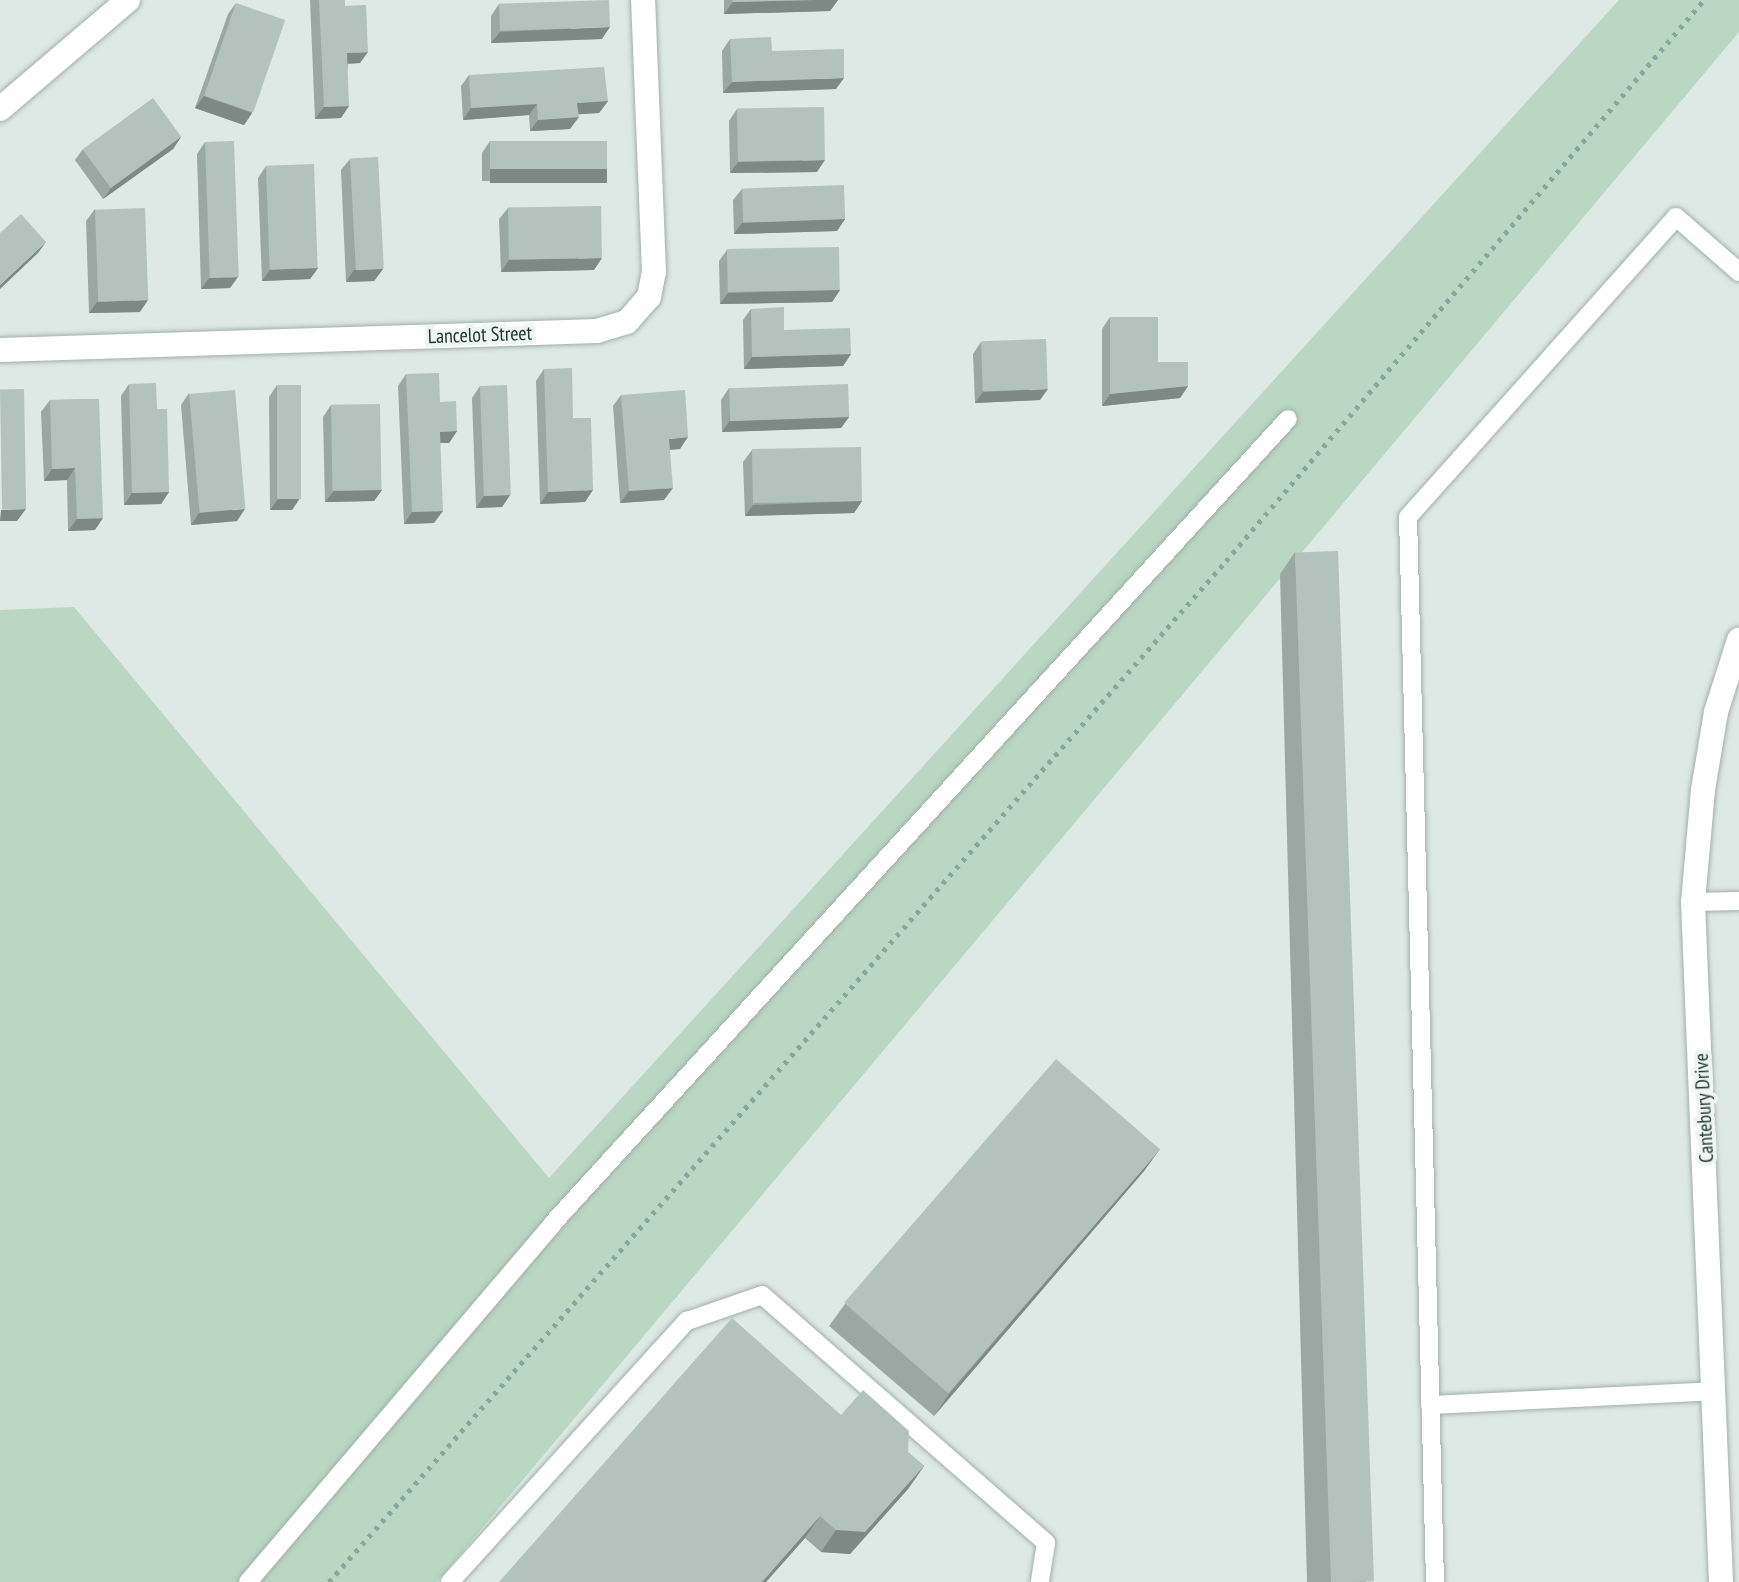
<!DOCTYPE html>
<html>
<head>
<meta charset="utf-8">
<style>
	body { margin:0 }
	#map { position:relative; width:1739px; height:1582px; overflow:hidden; background:#dee8e4; font-family:"PT Sans Narrow",sans-serif }
	div>[style] { position:absolute }
	[style*='--x'] { left:calc(var(--x)*1px); top:calc(var(--y)*1px); width:calc(var(--w)*1px); rotate:calc(var(--a)*1deg) }
	.green>* { inset:0; background:#b9d7c3 }
	.path>* { height:5px; margin-top:-2.5px; transform-origin:0; background:repeating-linear-gradient(90deg,#82a89f 0 4px,transparent 0 10px) }
	.roads { filter:drop-shadow(0 0 2px #a2afab) drop-shadow(0 0 2px #a2afab) }
	.service>* { height:18px; margin:-9px; padding:0 9px; transform-origin:9px; border-radius:9px; background:#fff }
	.minor>* { height:24px; margin:-12px; padding:0 12px; transform-origin:12px; border-radius:12px; background:#fff }
	.wall>* { inset:0; background:#9ba7a3 }
	.shaded-wall>* { inset:0; background:#7e8884; transform-origin:0 0 }
	.building>* { inset:0; background:#b4c2bd; transform-origin:0 0 }
	span { translate:-50% -50%; white-space:nowrap; text-align:center; line-height:1.15; -webkit-text-stroke:8px #eef5f2; paint-order:stroke }
	.street-label { font-size:20px; color:#223532 }
</style>
</head>
<body>
<div id="map">
	<div class="green">
		<div style="clip-path:polygon(1619px 0,1739px 0,1739px 32px,437px 1582px,0 1582px,0 610px,74px 607px,549px 1178px)"></div>
	</div>
	<div class="path">
		<div style="--x:329;--y:1582;--w:1359;--a:-48.7"></div>
		<div style="--x:1226;--y:561;--w:737;--a:-49.57"></div>
	</div>
	<div class="roads">
		<div class="service">
			<div style="--x:1693;--y:902;--w:46;--a:-1.2"></div>
			<div style="--x:1430;--y:1405;--w:284;--a:-2.8"></div>
			<div style="--x:248;--y:1582;--w:471;--a:-49.6"></div>
			<div style="--x:553;--y:1223;--w:1089;--a:-47.57"></div>
			<div style="--x:450;--y:1582;--w:353;--a:-47.8"></div>
			<div style="--x:687;--y:1321;--w:79;--a:-19.1"></div>
			<div style="--x:762;--y:1295;--w:377;--a:41.1"></div>
			<div style="--x:1046;--y:1543;--w:39;--a:99"></div>
			<div style="--x:1435;--y:1582;--w:1065;--a:-91.45"></div>
			<div style="--x:1408;--y:517;--w:402;--a:-48.2"></div>
			<div style="--x:1676;--y:217;--w:84;--a:41.1"></div>
		</div>
		<div class="minor">
			<div style="--x:0;--y:109;--w:168;--a:-40.4"></div>
			<div style="--x:0;--y:350;--w:597;--a:-1.82"></div>
			<div style="--x:597;--y:331;--w:31;--a:-17"></div>
			<div style="--x:627;--y:322;--w:33;--a:-49"></div>
			<div style="--x:649;--y:297;--w:25;--a:-79"></div>
			<div style="--x:654;--y:272;--w:272;--a:-92.3"></div>
			<div style="--x:1721;--y:1582;--w:681;--a:-92.36"></div>
			<div style="--x:1693;--y:902;--w:112;--a:-84.9"></div>
			<div style="--x:1703;--y:790;--w:79;--a:-80.5"></div>
			<div style="--x:1716;--y:712;--w:76;--a:-72.3"></div>
		</div>
	</div>
	<div class="wall">
		<div style="clip-path:polygon(310px 0,345px 0,345px 6px,360px 63px,348px 64px,341px 118px,315px 119px)"></div>
		<div style="clip-path:polygon(724px 0,838px 0,830px 11px,724px 14px)"></div>
		<div style="clip-path:polygon(236px 3px,252px 113px,244px 125px,195px 108px,228px 14px)"></div>
		<div style="clip-path:polygon(499px 4px,602px 39px,491px 43px,491px 16px)"></div>
		<div style="clip-path:polygon(730px 39px,772px 51px,836px 89px,723px 93px,722px 51px)"></div>
		<div style="clip-path:polygon(469px 75px,608px 101px,599px 113px,578px 114px,570px 129px,530px 131px,529px 115px,463px 120px,461px 86px)"></div>
		<div style="clip-path:polygon(737px 109px,817px 172px,730px 173px,729px 121px)"></div>
		<div style="clip-path:polygon(181px 137px,173px 149px,103px 199px,75px 160px,83px 149px)"></div>
		<div style="clip-path:polygon(490px 141px,607px 170px,599px 182px,482px 181px,482px 153px)"></div>
		<div style="clip-path:polygon(205px 142px,230px 288px,201px 289px,197px 154px)"></div>
		<div style="clip-path:polygon(350px 159px,383px 269px,374px 281px,346px 282px,341px 170px)"></div>
		<div style="clip-path:polygon(266px 166px,318px 268px,310px 279px,262px 281px,258px 178px)"></div>
		<div style="clip-path:polygon(742px 189px,845px 219px,837px 231px,734px 234px,733px 200px)"></div>
		<div style="clip-path:polygon(508px 208px,594px 270px,501px 272px,499px 219px)"></div>
		<div style="clip-path:polygon(95px 209px,140px 312px,89px 313px,86px 221px)"></div>
		<div style="clip-path:polygon(727px 250px,840px 290px,832px 302px,720px 304px,719px 261px)"></div>
		<div style="clip-path:polygon(751px 309px,784px 330px,851px 354px,843px 366px,744px 369px,743px 320px)"></div>
		<div style="clip-path:polygon(1110px 317px,1158px 362px,1188px 386px,1180px 398px,1102px 406px,1102px 329px)"></div>
		<div style="clip-path:polygon(981px 342px,1040px 400px,975px 403px,973px 354px)"></div>
		<div style="clip-path:polygon(544px 369px,573px 418px,585px 502px,540px 504px,536px 381px)"></div>
		<div style="clip-path:polygon(406px 374px,440px 402px,457px 431px,449px 443px,440px 443px,434px 523px,404px 524px,398px 386px)"></div>
		<div style="clip-path:polygon(129px 384px,157px 409px,169px 492px,161px 504px,124px 505px,121px 396px)"></div>
		<div style="clip-path:polygon(277px 385px,300px 498px,292px 510px,270px 510px,269px 397px)"></div>
		<div style="clip-path:polygon(480px 386px,510px 495px,502px 507px,476px 508px,472px 398px)"></div>
		<div style="clip-path:polygon(729px 388px,849px 417px,841px 428px,722px 432px,721px 400px)"></div>
		<div style="clip-path:polygon(189px 393px,237px 521px,191px 525px,181px 405px)"></div>
		<div style="clip-path:polygon(621px 395px,680px 449px,670px 450px,664px 500px,620px 503px,613px 406px)"></div>
		<div style="clip-path:polygon(99px 399px,95px 530px,68px 531px,67px 480px,44px 481px,41px 412px,50px 400px)"></div>
		<div style="clip-path:polygon(331px 405px,382px 490px,374px 501px,325px 502px,323px 417px)"></div>
		<div style="clip-path:polygon(752px 450px,862px 501px,854px 513px,745px 516px,743px 462px)"></div>
		<div style="clip-path:polygon(1295px 552px,1366px 1582px,1307px 1582px,1280px 574px)"></div>
		<div style="clip-path:polygon(1160px 1149px,1144px 1171px,934px 1416px,829px 1326px,845px 1304px)"></div>
		<div style="clip-path:polygon(841px 1415px,908px 1452px,924px 1466px,908px 1489px,850px 1554px,821px 1552px,805px 1538px,766px 1582px,499px 1582px)"></div>
	</div>
	<div class="shaded-wall">
		<div style="clip-path:polygon(814px 0,838px 0,830px 11px,724px 14px,733px 2px)"></div>
		<div style="clip-path:polygon(610px 27px,602px 39px,491px 43px,500px 32px)"></div>
		<div style="clip-path:polygon(368px 52px,360px 63px,339px 64px,347px 53px)"></div>
		<div style="clip-path:polygon(844px 78px,836px 89px,723px 93px,732px 82px)"></div>
		<div style="clip-path:polygon(204px 96px,252px 113px,244px 125px,195px 108px)"></div>
		<div style="clip-path:polygon(608px 101px,599px 113px,568px 115px,577px 103px)"></div>
		<div style="clip-path:polygon(537px 104px,529px 115px,463px 120px,471px 108px)"></div>
		<div style="clip-path:polygon(349px 106px,341px 118px,315px 119px,324px 107px)"></div>
		<div style="clip-path:polygon(579px 117px,570px 129px,530px 131px,538px 120px)"></div>
		<div style="clip-path:polygon(181px 137px,173px 149px,103px 199px,111px 188px)"></div>
		<div style="clip-path:polygon(825px 160px,817px 172px,730px 173px,738px 162px)"></div>
		<div style="left:490px;top:169px;width:117px;height:14px"></div>
		<div style="clip-path:polygon(845px 219px,837px 231px,734px 234px,742px 223px)"></div>
		<div style="clip-path:polygon(46px 242px,38px 253px,0 289px,0 285px)"></div>
		<div style="clip-path:polygon(602px 258px,594px 270px,501px 272px,509px 260px)"></div>
		<div style="clip-path:polygon(318px 268px,310px 279px,262px 281px,270px 270px)"></div>
		<div style="clip-path:polygon(383px 269px,374px 281px,346px 282px,354px 270px)"></div>
		<div style="clip-path:polygon(238px 277px,230px 288px,201px 289px,209px 278px)"></div>
		<div style="clip-path:polygon(840px 290px,832px 302px,720px 304px,728px 293px)"></div>
		<div style="clip-path:polygon(148px 300px,140px 312px,89px 313px,97px 302px)"></div>
		<div style="clip-path:polygon(851px 354px,843px 366px,744px 369px,752px 357px)"></div>
		<div style="clip-path:polygon(1188px 386px,1180px 398px,1102px 406px,1110px 394px)"></div>
		<div style="clip-path:polygon(1048px 389px,1040px 400px,975px 403px,983px 392px)"></div>
		<div style="clip-path:polygon(849px 417px,841px 428px,722px 432px,730px 420px)"></div>
		<div style="clip-path:polygon(457px 431px,449px 443px,432px 443px,440px 432px)"></div>
		<div style="clip-path:polygon(688px 437px,680px 449px,661px 450px,669px 439px)"></div>
		<div style="clip-path:polygon(75px 468px,67px 480px,44px 481px,52px 469px)"></div>
		<div style="clip-path:polygon(673px 488px,664px 500px,620px 503px,629px 491px)"></div>
		<div style="clip-path:polygon(382px 490px,374px 501px,325px 502px,334px 491px)"></div>
		<div style="clip-path:polygon(593px 490px,585px 502px,540px 504px,548px 492px)"></div>
		<div style="clip-path:polygon(169px 492px,161px 504px,124px 505px,132px 493px)"></div>
		<div style="clip-path:polygon(510px 495px,502px 507px,476px 508px,484px 496px)"></div>
		<div style="clip-path:polygon(300px 498px,292px 510px,270px 510px,278px 499px)"></div>
		<div style="clip-path:polygon(862px 501px,854px 513px,745px 516px,753px 505px)"></div>
		<div style="clip-path:polygon(26px 509px,17px 521px,0 521px,1px 510px)"></div>
		<div style="clip-path:polygon(245px 509px,237px 521px,191px 525px,199px 513px)"></div>
		<div style="clip-path:polygon(443px 511px,434px 523px,404px 524px,412px 512px)"></div>
		<div style="clip-path:polygon(103px 518px,95px 530px,68px 531px,77px 519px)"></div>
		<div style="clip-path:polygon(1160px 1149px,1144px 1171px,934px 1416px,949px 1394px)"></div>
		<div style="clip-path:polygon(924px 1466px,908px 1489px,850px 1554px,821px 1552px,836px 1530px)"></div>
		<div style="clip-path:polygon(820px 1516px,805px 1538px,766px 1582px,762px 1582px)"></div>
	</div>
	<div class="building">
		<div style="clip-path:polygon(319px 0,345px 0,345px 6px,366px 5px,368px 52px,347px 53px,349px 106px,324px 107px)"></div>
		<div style="left:609px;top:0;width:27px;height:110px;rotate:88deg"></div>
		<div style="clip-path:polygon(732px 0,814px 0,733px 2px)"></div>
		<div style="left:236px;top:3px;width:52px;height:98px;rotate:19deg"></div>
		<div style="clip-path:polygon(771px 37px,772px 51px,844px 49px,844px 78px,732px 82px,730px 39px)"></div>
		<div style="clip-path:polygon(604px 67px,608px 101px,577px 103px,579px 117px,538px 120px,537px 104px,471px 108px,469px 75px)"></div>
		<div style="left:153px;top:98px;width:48px;height:87px;rotate:54deg"></div>
		<div style="left:824px;top:107px;width:53px;height:87px;rotate:89deg"></div>
		<div style="left:234px;top:141px;width:136px;height:29px;rotate:88deg"></div>
		<div style="left:490px;top:141px;width:117px;height:28px"></div>
		<div style="left:378px;top:157px;width:112px;height:28px;rotate:87deg"></div>
		<div style="left:314px;top:164px;width:104px;height:48px;rotate:88deg"></div>
		<div style="left:844px;top:185px;width:34px;height:102px;rotate:88deg"></div>
		<div style="left:601px;top:206px;width:52px;height:93px;rotate:89deg"></div>
		<div style="left:145px;top:208px;width:92px;height:50px;rotate:88deg"></div>
		<div style="clip-path:polygon(21px 214px,46px 242px,0 285px,0 233px)"></div>
		<div style="left:839px;top:247px;width:43px;height:112px;rotate:89deg"></div>
		<div style="clip-path:polygon(784px 307px,784px 330px,850px 328px,851px 354px,752px 357px,751px 309px)"></div>
		<div style="clip-path:polygon(1110px 317px,1158px 317px,1158px 362px,1188px 362px,1188px 386px,1110px 394px)"></div>
		<div style="left:1046px;top:339px;width:50px;height:65px;rotate:88deg"></div>
		<div style="clip-path:polygon(572px 368px,573px 418px,591px 418px,593px 490px,548px 492px,544px 369px)"></div>
		<div style="clip-path:polygon(439px 373px,440px 402px,456px 401px,457px 431px,440px 432px,443px 511px,412px 512px,406px 374px)"></div>
		<div style="clip-path:polygon(156px 383px,157px 409px,167px 409px,169px 492px,132px 493px,129px 384px)"></div>
		<div style="left:848px;top:384px;width:33px;height:119px;rotate:88deg"></div>
		<div style="left:277px;top:385px;width:24px;height:114px"></div>
		<div style="left:507px;top:385px;width:110px;height:27px;rotate:88deg"></div>
		<div style="left:24px;top:389px;width:120px;height:24px;rotate:89deg"></div>
		<div style="left:235px;top:390px;width:119px;height:46px;rotate:85deg"></div>
		<div style="clip-path:polygon(685px 390px,688px 437px,669px 439px,673px 488px,629px 491px,621px 395px)"></div>
		<div style="clip-path:polygon(99px 399px,103px 518px,77px 519px,75px 468px,52px 469px,50px 400px)"></div>
		<div style="left:380px;top:404px;width:86px;height:49px;rotate:89deg"></div>
		<div style="left:861px;top:447px;width:54px;height:109px;rotate:89deg"></div>
		<div style="left:1338px;top:551px;width:1031px;height:43px;rotate:88deg"></div>
		<div style="left:1056px;top:1059px;width:138px;height:323px;rotate:41deg"></div>
		<div style="clip-path:polygon(732px 1318px,841px 1415px,863px 1390px,909px 1431px,908px 1452px,924px 1466px,865px 1532px,836px 1530px,820px 1516px,762px 1582px,499px 1582px)"></div>
	</div>
	<div class="street-label">
		<span style="left:480px;top:335px;rotate:-2deg">Lancelot Street</span>
		<span style="left:1704px;top:1108px;rotate:-93deg">Cantebury Drive</span>
	</div>
</div>
</body>
</html>
